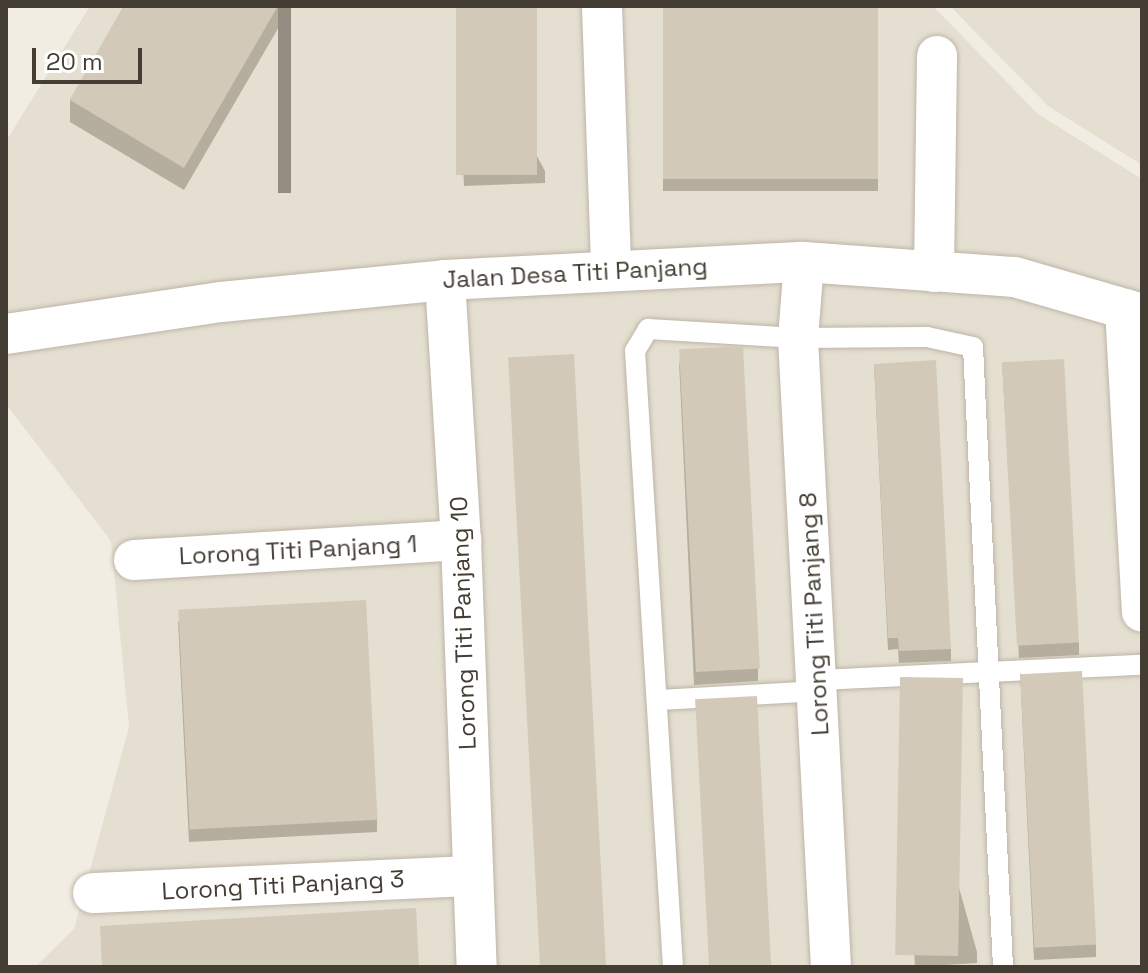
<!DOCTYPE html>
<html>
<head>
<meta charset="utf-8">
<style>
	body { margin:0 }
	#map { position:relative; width:1148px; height:973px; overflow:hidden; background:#f1ede3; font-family:"Space Grotesk",sans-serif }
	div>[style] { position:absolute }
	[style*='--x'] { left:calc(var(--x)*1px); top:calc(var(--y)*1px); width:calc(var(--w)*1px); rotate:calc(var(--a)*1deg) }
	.residential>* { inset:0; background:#e5dfd1 }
	.roads { filter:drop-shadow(0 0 2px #bdb5a6) drop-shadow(0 0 2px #bdb5a6) }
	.lane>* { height:20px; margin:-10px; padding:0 10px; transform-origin:10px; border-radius:10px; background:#fff }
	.street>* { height:40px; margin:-20px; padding:0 20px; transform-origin:20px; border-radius:20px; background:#fff }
	.wall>* { inset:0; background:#b5ad9e; transform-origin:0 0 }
	.shaded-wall>* { inset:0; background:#948d81; transform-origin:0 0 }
	.building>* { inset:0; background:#d3c9b8; transform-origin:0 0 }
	span { translate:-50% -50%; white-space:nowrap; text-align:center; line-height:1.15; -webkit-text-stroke:7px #fff; paint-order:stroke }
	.street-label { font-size:24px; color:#433d33 }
	.frame { position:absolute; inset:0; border:8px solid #433d33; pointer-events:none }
	.scale { position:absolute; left:32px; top:48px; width:110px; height:36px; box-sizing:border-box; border:4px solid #433d33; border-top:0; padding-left:10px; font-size:24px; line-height:28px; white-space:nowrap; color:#433d33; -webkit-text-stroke:6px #fff; paint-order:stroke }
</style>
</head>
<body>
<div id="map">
	<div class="residential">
		<div style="clip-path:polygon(90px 6px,933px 6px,1038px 114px,1142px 179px,1142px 967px,35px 967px,74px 929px,129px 727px,111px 541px,6px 404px,6px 141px)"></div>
		<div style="clip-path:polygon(950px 6px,1142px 6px,1142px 165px,1048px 106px)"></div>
	</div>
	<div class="roads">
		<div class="lane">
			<div style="--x:819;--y:680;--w:323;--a:-2.7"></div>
			<div style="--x:660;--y:700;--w:159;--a:-3.2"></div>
			<div style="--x:673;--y:967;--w:617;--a:-93.53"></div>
			<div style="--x:635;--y:351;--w:26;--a:-59"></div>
			<div style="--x:648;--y:329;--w:150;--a:3.4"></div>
			<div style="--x:798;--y:338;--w:129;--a:-0.4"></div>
			<div style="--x:927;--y:337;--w:47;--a:12.3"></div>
			<div style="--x:973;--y:347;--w:621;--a:87.23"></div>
		</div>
		<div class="street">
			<div style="--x:602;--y:6;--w:262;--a:88"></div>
			<div style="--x:804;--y:262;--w:76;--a:94.5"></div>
			<div style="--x:798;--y:338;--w:630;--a:87"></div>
			<div style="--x:934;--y:272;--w:216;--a:-89.2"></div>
			<div style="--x:445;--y:280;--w:260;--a:86.5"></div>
			<div style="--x:461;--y:540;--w:427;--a:87.9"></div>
			<div style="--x:1125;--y:309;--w:303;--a:86.8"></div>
			<div style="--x:6;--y:334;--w:217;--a:-8.5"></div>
			<div style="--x:221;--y:302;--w:225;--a:-5.6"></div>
			<div style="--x:445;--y:280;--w:359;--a:-2.9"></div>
			<div style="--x:804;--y:262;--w:212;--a:4.1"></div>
			<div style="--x:1015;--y:277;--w:132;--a:16.2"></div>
			<div style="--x:134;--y:560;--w:328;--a:-3.5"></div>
			<div style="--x:93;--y:893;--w:379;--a:-2.6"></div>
		</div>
	</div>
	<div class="wall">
		<div style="clip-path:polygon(124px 6px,291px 6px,184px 190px,70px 122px,70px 100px)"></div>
		<div style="clip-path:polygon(456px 6px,545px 171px,545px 183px,464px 186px)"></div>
		<div style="left:663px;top:6px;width:215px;height:185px"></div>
		<div style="clip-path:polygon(679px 361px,758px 669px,758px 681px,694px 685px)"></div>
		<div style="clip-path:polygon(1002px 362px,1079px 643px,1079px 655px,1019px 658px)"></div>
		<div style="clip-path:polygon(874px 364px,951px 649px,951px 661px,899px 663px,898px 649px,888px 650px)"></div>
		<div style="clip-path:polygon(178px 621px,377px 820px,377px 832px,189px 842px)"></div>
		<div style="clip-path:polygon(1020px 672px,1096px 945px,1096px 957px,1034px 960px)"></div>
		<div style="clip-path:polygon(900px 677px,977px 952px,977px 963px,915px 967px)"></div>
	</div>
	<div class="shaded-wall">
		<div style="left:278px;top:6px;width:13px;height:187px"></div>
	</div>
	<div class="building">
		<div style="clip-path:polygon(124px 6px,278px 6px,184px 168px,70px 100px)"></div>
		<div style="left:456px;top:6px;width:81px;height:169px"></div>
		<div style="left:663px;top:6px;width:215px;height:173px"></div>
		<div style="left:743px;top:346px;width:323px;height:64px;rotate:87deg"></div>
		<div style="left:574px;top:354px;width:614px;height:66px;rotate:87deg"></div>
		<div style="left:1064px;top:359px;width:284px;height:62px;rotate:87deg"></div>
		<div style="clip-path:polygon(936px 360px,951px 649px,899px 651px,898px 638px,888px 638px,874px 364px)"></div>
		<div style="left:366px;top:600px;width:220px;height:188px;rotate:87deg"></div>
		<div style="left:1082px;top:671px;width:274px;height:62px;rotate:87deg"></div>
		<div style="left:900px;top:677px;width:63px;height:278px;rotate:1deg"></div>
		<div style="left:757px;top:696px;width:271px;height:62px;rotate:87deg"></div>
		<div style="clip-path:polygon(416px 908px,419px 967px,102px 967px,100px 926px)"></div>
	</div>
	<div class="street-label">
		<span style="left:575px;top:273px;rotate:-3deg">Jalan Desa Titi Panjang</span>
		<span style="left:298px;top:550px;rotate:-3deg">Lorong Titi Panjang 1</span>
		<span style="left:814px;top:614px;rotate:-93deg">Lorong Titi Panjang 8</span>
		<span style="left:463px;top:623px;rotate:-92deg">Lorong Titi Panjang 10</span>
		<span style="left:283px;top:885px;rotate:-3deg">Lorong Titi Panjang 3</span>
	</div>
	<div class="frame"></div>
	<div class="scale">20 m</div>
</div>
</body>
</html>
